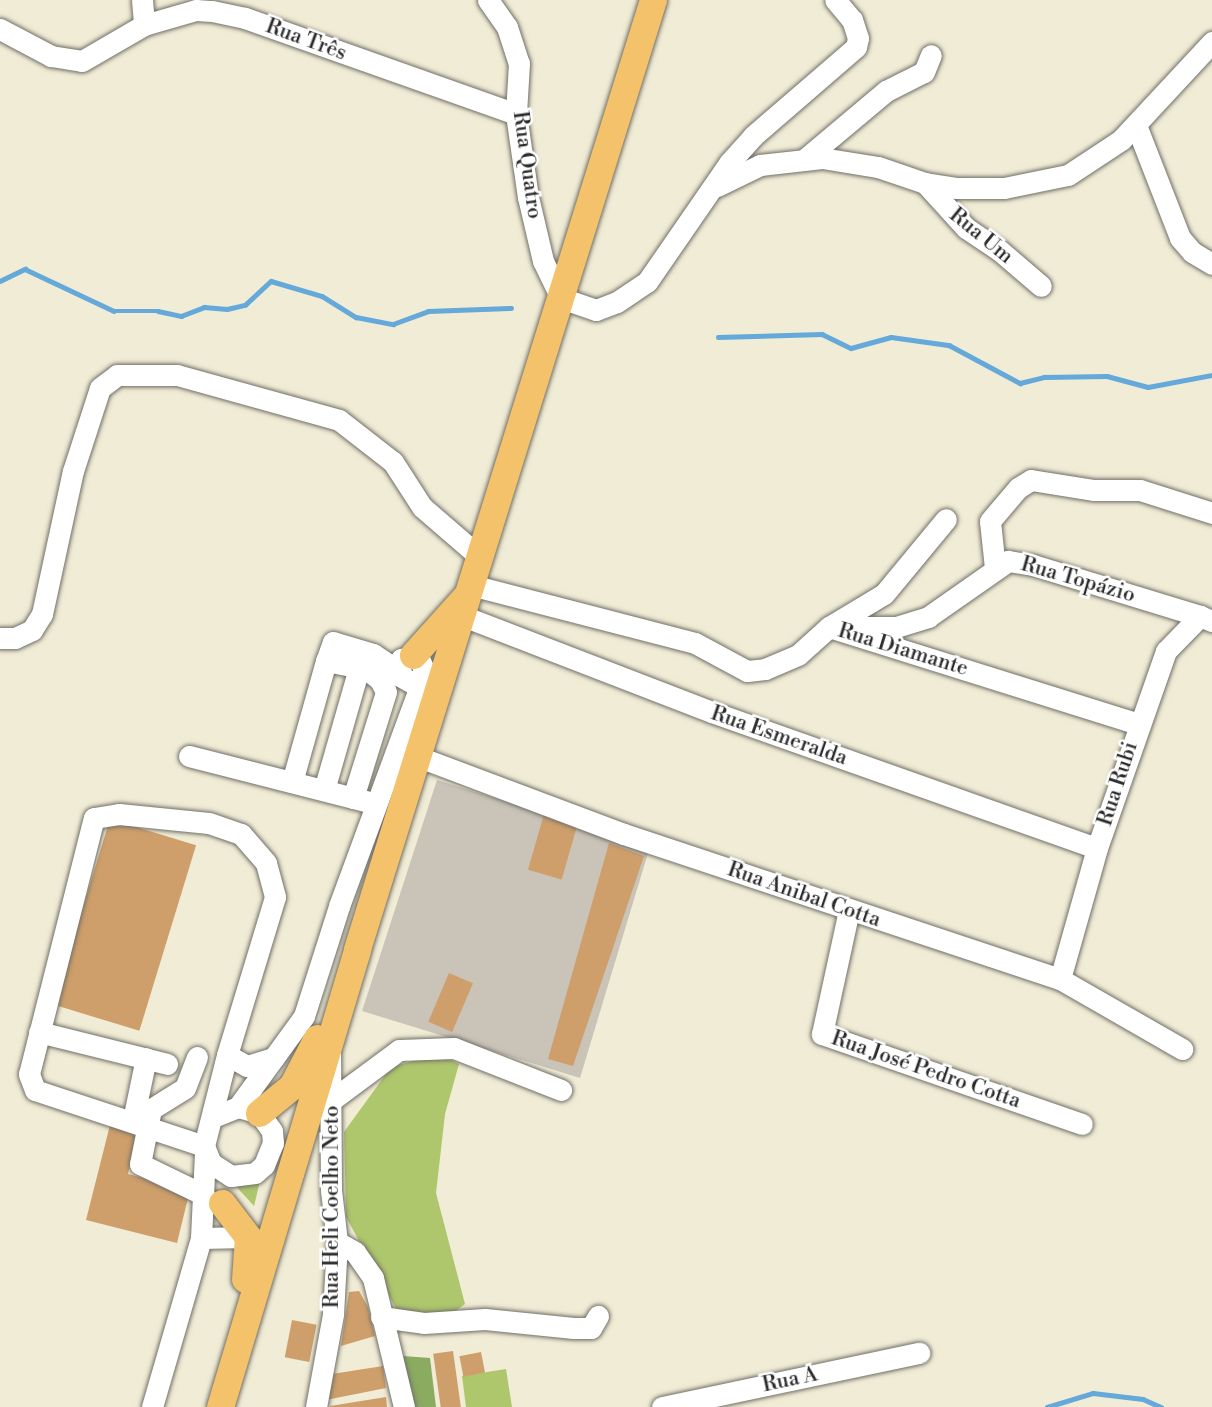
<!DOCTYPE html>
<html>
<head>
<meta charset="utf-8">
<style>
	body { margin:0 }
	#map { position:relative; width:1212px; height:1407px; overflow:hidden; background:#f1ecd6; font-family:"Libre Bodoni",serif }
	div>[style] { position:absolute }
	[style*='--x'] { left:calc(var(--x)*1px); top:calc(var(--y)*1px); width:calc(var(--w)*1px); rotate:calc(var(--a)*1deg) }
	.industrial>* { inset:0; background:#cac3b8 }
	.green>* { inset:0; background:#aec66c }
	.forest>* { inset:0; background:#8aab60 }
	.stream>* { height:4.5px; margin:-2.25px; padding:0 2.25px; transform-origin:2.25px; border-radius:2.25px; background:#64a9da }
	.building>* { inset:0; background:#ce9f6b; transform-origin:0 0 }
	.roads { filter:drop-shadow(0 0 2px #706f67) drop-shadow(0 0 2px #706f67) }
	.minor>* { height:21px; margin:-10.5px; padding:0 10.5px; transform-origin:10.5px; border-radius:10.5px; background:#fff }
	.major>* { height:27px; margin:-13.5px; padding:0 13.5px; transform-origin:13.5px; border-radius:13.5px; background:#f4c26a }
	span { translate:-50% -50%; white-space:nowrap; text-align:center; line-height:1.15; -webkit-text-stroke:5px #fff; paint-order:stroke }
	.street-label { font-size:21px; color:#2b2b2b }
</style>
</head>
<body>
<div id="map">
	<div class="industrial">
		<div style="clip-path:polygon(437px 780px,578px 824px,648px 853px,580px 1078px,362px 1011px)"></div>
	</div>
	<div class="green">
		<div style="clip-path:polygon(438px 1054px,459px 1064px,445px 1114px,436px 1193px,465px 1304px,454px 1312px,399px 1314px,346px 1217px,344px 1132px,391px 1067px)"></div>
		<div style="clip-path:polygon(262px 1173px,254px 1206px,232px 1182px)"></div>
		<div style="clip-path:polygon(506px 1369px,512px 1407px,466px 1407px,462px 1376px)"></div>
	</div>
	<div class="forest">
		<div style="clip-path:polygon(403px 1356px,430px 1358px,436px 1407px,411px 1407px)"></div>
	</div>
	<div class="stream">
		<div style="--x:0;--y:281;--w:28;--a:-26"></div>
		<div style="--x:25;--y:269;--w:98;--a:25.3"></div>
		<div style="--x:114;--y:311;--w:44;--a:0"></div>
		<div style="--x:158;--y:311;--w:24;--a:12"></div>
		<div style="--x:181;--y:316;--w:25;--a:-21"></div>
		<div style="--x:204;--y:307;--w:23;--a:5"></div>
		<div style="--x:227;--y:309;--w:18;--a:-13"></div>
		<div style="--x:245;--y:305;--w:35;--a:-43"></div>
		<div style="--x:271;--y:281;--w:53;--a:16.4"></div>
		<div style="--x:322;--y:296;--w:40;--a:32"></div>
		<div style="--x:356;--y:317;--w:38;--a:11"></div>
		<div style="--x:393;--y:324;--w:37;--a:-20"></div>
		<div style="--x:428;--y:311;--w:83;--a:-2.1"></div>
		<div style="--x:718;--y:337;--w:104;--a:-1.7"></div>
		<div style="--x:822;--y:334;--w:32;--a:26"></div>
		<div style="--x:851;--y:348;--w:41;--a:-15.4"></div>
		<div style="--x:891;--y:337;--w:59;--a:7.9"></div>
		<div style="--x:949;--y:345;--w:81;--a:28.2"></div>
		<div style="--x:1020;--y:383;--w:25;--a:-14"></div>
		<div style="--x:1044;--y:377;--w:63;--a:-0.9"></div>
		<div style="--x:1107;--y:376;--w:42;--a:15"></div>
		<div style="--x:1148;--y:387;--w:65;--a:-10.6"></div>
		<div style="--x:1047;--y:1407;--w:48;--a:-16.9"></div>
		<div style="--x:1093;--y:1393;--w:50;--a:6.8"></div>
		<div style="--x:1143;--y:1399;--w:20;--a:24"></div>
	</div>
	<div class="building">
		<div style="left:544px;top:814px;width:35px;height:58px;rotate:16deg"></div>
		<div style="left:110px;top:819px;width:90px;height:194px;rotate:17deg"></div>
		<div style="clip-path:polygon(609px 843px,644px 856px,573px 1066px,548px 1059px)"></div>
		<div style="left:449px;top:973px;width:26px;height:53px;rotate:23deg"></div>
		<div style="clip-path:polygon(111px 1121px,139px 1128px,128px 1174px,190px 1190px,177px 1243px,86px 1220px)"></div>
		<div style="clip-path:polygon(359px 1291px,368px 1307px,375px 1336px,341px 1346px,349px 1292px)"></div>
		<div style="left:292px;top:1320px;width:25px;height:38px;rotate:11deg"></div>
		<div style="left:453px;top:1351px;width:57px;height:20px;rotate:82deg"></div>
		<div style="left:481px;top:1352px;width:21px;height:22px;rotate:79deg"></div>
		<div style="clip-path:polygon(383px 1366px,386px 1388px,326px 1400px,332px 1374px)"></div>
		<div style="clip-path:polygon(386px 1397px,387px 1407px,330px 1407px,330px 1406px)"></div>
	</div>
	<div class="roads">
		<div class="minor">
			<div style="--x:142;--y:0;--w:25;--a:85"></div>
			<div style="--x:488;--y:0;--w:33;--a:55"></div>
			<div style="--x:507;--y:27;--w:38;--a:72"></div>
			<div style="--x:519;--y:63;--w:51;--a:93.4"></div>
			<div style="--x:516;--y:114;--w:84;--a:81.8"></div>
			<div style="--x:528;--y:197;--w:66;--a:76.8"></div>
			<div style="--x:543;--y:261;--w:41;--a:64.1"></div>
			<div style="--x:561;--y:298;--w:37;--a:19"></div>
			<div style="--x:596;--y:310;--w:22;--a:-21"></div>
			<div style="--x:617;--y:302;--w:36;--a:-34"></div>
			<div style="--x:647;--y:282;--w:145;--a:-55.4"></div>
			<div style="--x:729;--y:163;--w:36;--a:-48"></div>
			<div style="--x:753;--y:136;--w:136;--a:-40.8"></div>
			<div style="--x:856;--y:47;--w:9;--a:-77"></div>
			<div style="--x:858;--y:38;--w:19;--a:-108"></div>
			<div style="--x:852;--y:20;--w:26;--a:-130"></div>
			<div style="--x:0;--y:29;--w:58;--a:27.9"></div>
			<div style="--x:51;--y:56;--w:31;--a:9"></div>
			<div style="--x:82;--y:61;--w:72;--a:-30.1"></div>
			<div style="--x:144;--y:25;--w:54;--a:-16.1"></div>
			<div style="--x:196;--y:10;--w:16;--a:4"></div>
			<div style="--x:212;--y:11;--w:34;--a:12"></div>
			<div style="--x:245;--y:18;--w:288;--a:19.5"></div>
			<div style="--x:1136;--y:125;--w:121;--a:68.7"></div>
			<div style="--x:1180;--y:238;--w:18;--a:49"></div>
			<div style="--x:1192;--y:252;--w:23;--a:31"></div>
			<div style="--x:805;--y:159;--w:106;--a:-40"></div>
			<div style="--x:886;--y:91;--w:42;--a:-26.6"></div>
			<div style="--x:924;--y:72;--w:18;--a:-68"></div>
			<div style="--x:925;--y:183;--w:61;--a:47.7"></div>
			<div style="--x:966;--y:228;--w:40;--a:34"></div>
			<div style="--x:999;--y:250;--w:55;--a:40.6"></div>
			<div style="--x:717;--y:186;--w:48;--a:-26"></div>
			<div style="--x:760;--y:165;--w:62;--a:-6.4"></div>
			<div style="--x:822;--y:158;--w:57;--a:9.1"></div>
			<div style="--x:878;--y:167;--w:50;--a:18.8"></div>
			<div style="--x:925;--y:183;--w:31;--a:9"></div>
			<div style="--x:956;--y:188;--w:48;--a:0"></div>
			<div style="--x:1004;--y:188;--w:65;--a:-11.5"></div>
			<div style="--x:1068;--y:175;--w:64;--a:-33.4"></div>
			<div style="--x:1121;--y:140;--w:134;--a:-47.1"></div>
			<div style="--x:995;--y:568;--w:47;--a:-96.1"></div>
			<div style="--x:990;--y:521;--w:43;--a:-49.7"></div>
			<div style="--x:1018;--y:488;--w:15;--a:-32"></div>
			<div style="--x:1031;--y:480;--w:64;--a:9"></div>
			<div style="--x:1094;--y:490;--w:46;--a:0"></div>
			<div style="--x:1140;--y:490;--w:76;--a:17.7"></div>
			<div style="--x:471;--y:585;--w:231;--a:14.5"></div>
			<div style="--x:695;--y:643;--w:59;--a:28.3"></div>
			<div style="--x:747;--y:671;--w:18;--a:-6"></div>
			<div style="--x:765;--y:669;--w:36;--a:-23"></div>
			<div style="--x:798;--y:655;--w:42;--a:-42.1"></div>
			<div style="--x:829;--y:627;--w:324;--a:17.4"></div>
			<div style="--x:463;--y:616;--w:267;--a:21.1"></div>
			<div style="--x:712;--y:712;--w:408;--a:19.5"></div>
			<div style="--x:829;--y:627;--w:64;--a:-31"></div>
			<div style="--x:884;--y:594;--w:97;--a:-50.4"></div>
			<div style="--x:851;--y:627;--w:45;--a:0"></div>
			<div style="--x:896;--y:627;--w:34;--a:-17"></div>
			<div style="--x:928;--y:617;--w:98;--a:-35"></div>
			<div style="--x:1008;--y:561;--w:25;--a:9"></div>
			<div style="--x:1033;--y:565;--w:175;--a:17"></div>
			<div style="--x:0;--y:638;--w:15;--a:0"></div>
			<div style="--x:15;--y:638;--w:19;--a:-25"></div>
			<div style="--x:32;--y:630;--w:19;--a:-58"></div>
			<div style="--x:42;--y:614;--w:146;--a:-77.8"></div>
			<div style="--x:73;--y:471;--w:87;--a:-72"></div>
			<div style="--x:100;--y:388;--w:21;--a:-37"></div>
			<div style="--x:117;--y:375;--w:60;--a:0"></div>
			<div style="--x:177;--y:375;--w:168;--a:15.5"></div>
			<div style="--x:339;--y:420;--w:68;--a:37.9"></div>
			<div style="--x:393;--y:462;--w:54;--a:57.2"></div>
			<div style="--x:422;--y:507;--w:78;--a:40.8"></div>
			<div style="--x:326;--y:661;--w:20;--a:-70"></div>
			<div style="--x:333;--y:642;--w:42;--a:16.7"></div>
			<div style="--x:373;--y:654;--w:30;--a:34"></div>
			<div style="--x:189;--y:756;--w:183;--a:14.3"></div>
			<div style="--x:419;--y:757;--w:219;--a:20.6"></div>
			<div style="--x:624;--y:834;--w:459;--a:18.4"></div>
			<div style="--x:1060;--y:979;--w:141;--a:29.8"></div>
			<div style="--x:292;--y:782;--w:126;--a:-74.3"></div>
			<div style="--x:326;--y:661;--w:41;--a:11.3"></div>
			<div style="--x:366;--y:669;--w:18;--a:38"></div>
			<div style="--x:380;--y:680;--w:13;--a:63"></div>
			<div style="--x:386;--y:692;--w:111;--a:107.3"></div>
			<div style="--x:324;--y:790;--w:127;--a:-74"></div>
			<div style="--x:849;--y:910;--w:127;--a:102.3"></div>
			<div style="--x:822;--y:1034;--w:275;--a:19.1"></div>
			<div style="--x:1060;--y:979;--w:136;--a:-74.2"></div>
			<div style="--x:1097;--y:848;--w:209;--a:-70.7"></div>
			<div style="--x:1166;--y:651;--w:49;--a:-45.8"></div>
			<div style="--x:1200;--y:616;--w:13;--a:23"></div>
			<div style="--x:39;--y:1032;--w:132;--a:14"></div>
			<div style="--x:227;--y:1055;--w:23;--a:29"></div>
			<div style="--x:247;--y:1066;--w:28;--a:-17"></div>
			<div style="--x:197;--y:1057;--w:33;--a:111"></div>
			<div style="--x:185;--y:1088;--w:40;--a:148"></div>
			<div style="--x:151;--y:1109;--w:56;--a:101.3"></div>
			<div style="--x:140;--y:1164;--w:71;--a:25.8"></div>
			<div style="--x:333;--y:1099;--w:82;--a:-36.6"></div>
			<div style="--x:399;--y:1050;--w:55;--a:-2.1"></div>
			<div style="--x:454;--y:1048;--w:115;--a:21.4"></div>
			<div style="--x:238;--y:1107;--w:112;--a:-54"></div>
			<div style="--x:304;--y:1016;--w:115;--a:-72.3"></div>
			<div style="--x:339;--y:906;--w:249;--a:-69.8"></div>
			<div style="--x:425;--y:672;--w:17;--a:-114"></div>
			<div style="--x:418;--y:656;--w:17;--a:170"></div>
			<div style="--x:401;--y:659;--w:17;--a:93"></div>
			<div style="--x:400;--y:676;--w:13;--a:29"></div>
			<div style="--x:411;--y:682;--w:12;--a:-20"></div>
			<div style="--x:133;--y:1120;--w:63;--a:-78.2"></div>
			<div style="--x:204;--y:1146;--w:178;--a:-161.7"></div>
			<div style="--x:35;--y:1090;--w:17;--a:-111"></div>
			<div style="--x:29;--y:1074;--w:264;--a:-75.8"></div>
			<div style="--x:94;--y:818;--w:25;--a:-9"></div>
			<div style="--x:119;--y:814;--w:90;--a:5.7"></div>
			<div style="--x:209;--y:823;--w:34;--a:19"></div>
			<div style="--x:241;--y:834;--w:38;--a:49"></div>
			<div style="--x:266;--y:863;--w:35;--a:75"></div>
			<div style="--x:275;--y:897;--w:165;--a:106.9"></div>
			<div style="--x:227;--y:1055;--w:94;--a:104.2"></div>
			<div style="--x:204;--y:1146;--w:18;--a:68"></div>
			<div style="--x:211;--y:1163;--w:24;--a:33"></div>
			<div style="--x:231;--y:1176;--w:24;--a:-7"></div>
			<div style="--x:255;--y:1173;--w:12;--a:-42"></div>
			<div style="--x:264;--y:1165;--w:24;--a:-68"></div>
			<div style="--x:273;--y:1143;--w:12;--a:-95"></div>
			<div style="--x:272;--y:1131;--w:22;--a:-126"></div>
			<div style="--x:259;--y:1113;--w:22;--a:-164"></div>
			<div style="--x:238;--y:1107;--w:27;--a:158"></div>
			<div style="--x:201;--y:1238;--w:47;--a:-1.2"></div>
			<div style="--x:337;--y:1242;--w:21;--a:29"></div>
			<div style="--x:355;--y:1252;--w:32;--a:55"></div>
			<div style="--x:373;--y:1278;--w:133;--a:76.5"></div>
			<div style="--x:381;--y:1317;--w:43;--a:7.9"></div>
			<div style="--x:424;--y:1323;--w:61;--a:-3.8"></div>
			<div style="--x:485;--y:1319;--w:89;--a:5.8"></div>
			<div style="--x:574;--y:1328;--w:17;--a:0"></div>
			<div style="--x:591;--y:1328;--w:14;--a:-60"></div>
			<div style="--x:152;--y:1407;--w:176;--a:-73.8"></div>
			<div style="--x:201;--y:1238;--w:86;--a:-87.3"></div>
			<div style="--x:316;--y:1407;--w:95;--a:-79.6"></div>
			<div style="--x:333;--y:1314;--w:72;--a:-86.8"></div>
			<div style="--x:337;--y:1242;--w:52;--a:-96.6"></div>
			<div style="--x:331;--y:1190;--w:139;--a:-90.4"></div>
			<div style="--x:662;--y:1407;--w:263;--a:-11.9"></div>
		</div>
		<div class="major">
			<div style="--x:413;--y:655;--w:78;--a:-48.1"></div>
			<div style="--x:259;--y:1113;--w:43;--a:-39.3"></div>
			<div style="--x:292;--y:1086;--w:54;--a:-62.5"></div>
			<div style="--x:222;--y:1203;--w:43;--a:52.6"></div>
			<div style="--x:248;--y:1237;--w:42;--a:94.1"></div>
			<div style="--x:220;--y:1407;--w:478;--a:-73.3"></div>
			<div style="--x:357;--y:949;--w:994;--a:-72.68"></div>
		</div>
	</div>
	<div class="street-label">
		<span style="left:306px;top:40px;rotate:20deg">Rua Três</span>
		<span style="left:527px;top:165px;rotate:82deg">Rua Quatro</span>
		<span style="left:981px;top:236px;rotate:39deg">Rua Um</span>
		<span style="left:1078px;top:580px;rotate:16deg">Rua Topázio</span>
		<span style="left:903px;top:650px;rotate:17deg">Rua Diamante</span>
		<span style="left:779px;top:736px;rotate:19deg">Rua Esmeralda</span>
		<span style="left:1118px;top:784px;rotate:-72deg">Rua Rubi</span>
		<span style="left:804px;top:895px;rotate:19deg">Rua Anibal Cotta</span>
		<span style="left:926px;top:1070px;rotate:19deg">Rua José Pedro Cotta</span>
		<span style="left:332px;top:1207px;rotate:-90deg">Rua Heli Coelho Neto</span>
		<span style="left:790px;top:1380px;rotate:-12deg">Rua A</span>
	</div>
</div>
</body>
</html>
